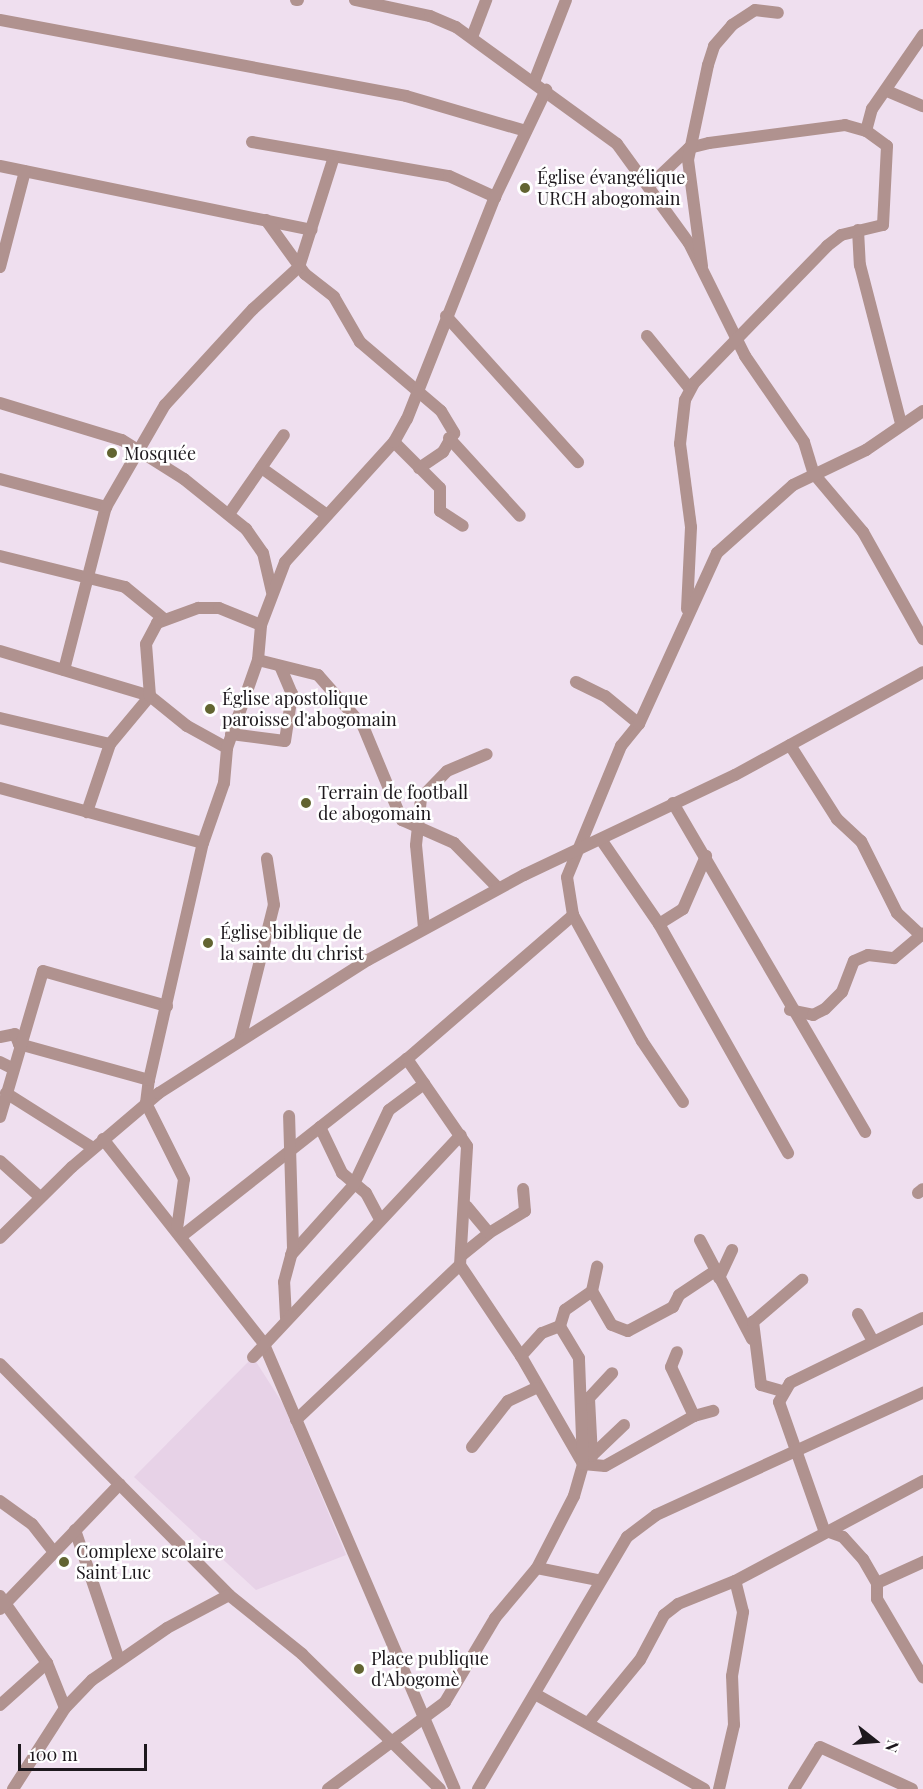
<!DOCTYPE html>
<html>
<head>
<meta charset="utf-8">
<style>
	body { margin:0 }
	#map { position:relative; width:923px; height:1789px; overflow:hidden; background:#efdfef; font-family:"Playfair Display",serif }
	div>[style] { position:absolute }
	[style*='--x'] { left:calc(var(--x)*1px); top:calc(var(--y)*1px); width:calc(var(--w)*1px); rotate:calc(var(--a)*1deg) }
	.built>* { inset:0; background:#e7d2e7 }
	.minor>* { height:12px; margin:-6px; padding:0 6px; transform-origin:6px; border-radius:6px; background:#b0928f }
	.dots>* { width:16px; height:16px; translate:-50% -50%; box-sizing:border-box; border:3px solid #fff; border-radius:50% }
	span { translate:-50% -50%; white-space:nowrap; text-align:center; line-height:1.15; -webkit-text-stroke:5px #fff; paint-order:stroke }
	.poi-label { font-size:18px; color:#1d181d }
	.left { translate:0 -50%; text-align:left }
	.north { position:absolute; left:845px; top:1711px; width:60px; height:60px; -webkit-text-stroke:4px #fff; paint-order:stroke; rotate:107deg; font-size:16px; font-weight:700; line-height:24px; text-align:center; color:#1d181d }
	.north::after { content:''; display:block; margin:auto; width:21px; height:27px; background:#1d181d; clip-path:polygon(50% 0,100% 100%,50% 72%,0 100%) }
	.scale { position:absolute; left:18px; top:1744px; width:129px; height:27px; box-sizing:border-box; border:3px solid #1d181d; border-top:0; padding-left:8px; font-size:18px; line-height:21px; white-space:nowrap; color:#1d181d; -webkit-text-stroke:4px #fff; paint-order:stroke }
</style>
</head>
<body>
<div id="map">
	<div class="built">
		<div style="clip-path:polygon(253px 1357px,283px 1404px,346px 1555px,256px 1590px,134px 1477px)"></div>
	</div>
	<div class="minor">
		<div style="--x:296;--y:0;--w:2;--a:0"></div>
		<div style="--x:355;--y:0;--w:77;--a:12"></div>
		<div style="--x:430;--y:16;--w:28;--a:23"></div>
		<div style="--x:456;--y:27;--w:199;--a:36"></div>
		<div style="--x:617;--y:144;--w:122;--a:54"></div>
		<div style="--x:689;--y:243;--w:126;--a:63.6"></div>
		<div style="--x:745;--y:356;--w:104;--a:55.5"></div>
		<div style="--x:804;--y:442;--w:34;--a:73"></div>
		<div style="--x:814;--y:474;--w:76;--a:49.8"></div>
		<div style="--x:863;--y:532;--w:123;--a:60.7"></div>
		<div style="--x:0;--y:20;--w:413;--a:10.6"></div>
		<div style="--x:406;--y:96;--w:125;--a:16.3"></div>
		<div style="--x:472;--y:37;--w:40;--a:-69"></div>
		<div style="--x:534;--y:82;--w:88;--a:-68.7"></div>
		<div style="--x:887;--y:91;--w:39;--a:23"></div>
		<div style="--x:252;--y:142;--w:200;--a:9.8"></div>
		<div style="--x:449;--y:176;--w:51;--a:24.5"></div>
		<div style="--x:0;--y:166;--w:318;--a:11.6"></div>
		<div style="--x:650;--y:185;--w:54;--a:-43.5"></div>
		<div style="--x:689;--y:148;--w:21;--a:-14"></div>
		<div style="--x:709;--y:143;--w:137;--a:-7.5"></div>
		<div style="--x:845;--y:125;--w:22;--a:16"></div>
		<div style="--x:866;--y:131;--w:23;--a:-75"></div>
		<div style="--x:872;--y:109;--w:90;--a:-55.4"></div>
		<div style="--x:266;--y:220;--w:67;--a:54.2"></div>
		<div style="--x:305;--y:274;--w:37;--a:38"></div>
		<div style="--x:334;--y:297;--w:52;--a:60"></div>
		<div style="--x:360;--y:342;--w:106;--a:40.4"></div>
		<div style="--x:441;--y:411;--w:26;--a:59"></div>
		<div style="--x:454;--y:433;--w:22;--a:120"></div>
		<div style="--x:443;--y:452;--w:29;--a:146"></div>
		<div style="--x:858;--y:230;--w:35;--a:87"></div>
		<div style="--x:860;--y:265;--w:164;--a:75.5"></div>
		<div style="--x:702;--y:266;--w:107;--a:-97.5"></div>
		<div style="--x:688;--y:160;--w:97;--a:-78.1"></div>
		<div style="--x:708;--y:65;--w:20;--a:-72"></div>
		<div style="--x:714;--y:46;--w:28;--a:-49"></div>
		<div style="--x:732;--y:25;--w:27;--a:-33"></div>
		<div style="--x:755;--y:10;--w:23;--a:7"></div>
		<div style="--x:0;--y:267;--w:99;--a:-75.4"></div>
		<div style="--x:446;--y:316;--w:197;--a:47.9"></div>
		<div style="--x:647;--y:336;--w:68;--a:50.9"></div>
		<div style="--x:0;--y:403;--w:127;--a:16.9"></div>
		<div style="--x:122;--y:440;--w:73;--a:32.2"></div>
		<div style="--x:184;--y:479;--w:80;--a:38.9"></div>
		<div style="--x:246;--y:529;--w:29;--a:55"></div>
		<div style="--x:263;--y:553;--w:40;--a:77"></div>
		<div style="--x:449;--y:438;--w:105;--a:47.7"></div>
		<div style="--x:394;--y:442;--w:65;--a:45"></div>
		<div style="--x:440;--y:488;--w:23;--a:90"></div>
		<div style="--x:440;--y:511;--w:27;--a:33"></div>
		<div style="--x:263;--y:469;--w:79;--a:35.7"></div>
		<div style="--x:0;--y:479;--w:110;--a:14.8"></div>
		<div style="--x:229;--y:514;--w:96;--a:-55.2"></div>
		<div style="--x:0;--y:556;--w:129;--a:13.9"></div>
		<div style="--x:125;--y:587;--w:50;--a:39.4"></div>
		<div style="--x:687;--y:609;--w:82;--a:-87.2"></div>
		<div style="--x:691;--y:527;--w:84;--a:-97.5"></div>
		<div style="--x:680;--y:444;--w:44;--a:-83.5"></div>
		<div style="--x:685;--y:400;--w:19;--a:-62"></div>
		<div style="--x:694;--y:383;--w:191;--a:-45.8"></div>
		<div style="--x:827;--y:246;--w:18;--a:-38"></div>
		<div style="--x:841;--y:235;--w:43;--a:-13.4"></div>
		<div style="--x:883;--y:225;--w:79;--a:-87.1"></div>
		<div style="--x:887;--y:146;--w:26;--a:-144"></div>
		<div style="--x:0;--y:651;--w:157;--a:16.7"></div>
		<div style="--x:150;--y:696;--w:62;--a:129.8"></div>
		<div style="--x:110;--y:744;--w:72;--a:108.7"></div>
		<div style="--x:258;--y:660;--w:62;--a:14"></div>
		<div style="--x:318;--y:675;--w:68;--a:48.6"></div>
		<div style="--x:363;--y:726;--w:102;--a:67.5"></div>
		<div style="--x:402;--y:820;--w:57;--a:23.9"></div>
		<div style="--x:454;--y:843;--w:63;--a:45.6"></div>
		<div style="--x:64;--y:670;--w:168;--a:-75.6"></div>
		<div style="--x:106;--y:507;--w:118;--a:-60"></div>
		<div style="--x:165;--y:405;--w:130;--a:-47.5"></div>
		<div style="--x:253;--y:309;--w:62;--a:-42.4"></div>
		<div style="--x:299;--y:267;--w:112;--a:-72.4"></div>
		<div style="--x:576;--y:682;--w:32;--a:26"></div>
		<div style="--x:605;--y:696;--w:44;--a:39.5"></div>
		<div style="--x:0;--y:718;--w:113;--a:13.3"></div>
		<div style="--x:231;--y:734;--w:54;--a:7.4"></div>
		<div style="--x:285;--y:741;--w:48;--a:-81.5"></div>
		<div style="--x:292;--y:694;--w:30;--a:-113"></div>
		<div style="--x:790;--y:745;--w:88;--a:57.6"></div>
		<div style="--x:837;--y:819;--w:33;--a:43"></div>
		<div style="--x:861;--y:841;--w:80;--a:63.4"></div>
		<div style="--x:897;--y:913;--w:33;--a:43"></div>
		<div style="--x:227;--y:748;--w:46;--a:-151.2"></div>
		<div style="--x:187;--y:726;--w:48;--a:-141"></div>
		<div style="--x:150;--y:696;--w:52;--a:-94.4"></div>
		<div style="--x:146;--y:644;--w:24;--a:-62"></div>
		<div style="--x:157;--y:623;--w:44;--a:-20.1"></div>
		<div style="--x:198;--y:608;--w:21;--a:0"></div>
		<div style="--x:219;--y:608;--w:45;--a:22"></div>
		<div style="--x:0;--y:788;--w:210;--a:15.2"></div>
		<div style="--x:673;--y:803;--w:381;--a:59.7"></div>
		<div style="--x:602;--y:841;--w:101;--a:55.5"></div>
		<div style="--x:659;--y:924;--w:263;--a:60.6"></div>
		<div style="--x:659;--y:924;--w:28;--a:-32"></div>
		<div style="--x:683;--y:909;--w:58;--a:-66.5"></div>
		<div style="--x:424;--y:928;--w:83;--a:-95.5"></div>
		<div style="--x:416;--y:845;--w:47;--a:-83.9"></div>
		<div style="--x:421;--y:798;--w:37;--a:-46"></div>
		<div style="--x:447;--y:771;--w:43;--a:-23"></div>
		<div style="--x:790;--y:1010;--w:24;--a:12"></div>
		<div style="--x:813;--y:1015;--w:13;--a:-27"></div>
		<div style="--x:825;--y:1009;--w:24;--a:-45"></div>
		<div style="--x:842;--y:992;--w:33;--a:-69"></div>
		<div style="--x:854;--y:961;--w:15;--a:-23"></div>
		<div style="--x:868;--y:955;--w:26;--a:7"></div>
		<div style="--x:894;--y:958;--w:38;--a:-40"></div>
		<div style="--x:0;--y:1037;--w:15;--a:-11"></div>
		<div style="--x:15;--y:1034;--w:11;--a:68"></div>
		<div style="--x:240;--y:1040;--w:139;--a:-75.9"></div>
		<div style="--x:274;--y:905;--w:47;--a:-98.7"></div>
		<div style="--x:19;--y:1044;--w:135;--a:15.5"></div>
		<div style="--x:0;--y:1062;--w:13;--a:27"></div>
		<div style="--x:6;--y:1093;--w:103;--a:32.3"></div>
		<div style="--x:683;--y:1102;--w:73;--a:-123.9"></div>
		<div style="--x:642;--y:1041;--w:144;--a:-118.7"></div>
		<div style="--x:573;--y:915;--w:38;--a:-99"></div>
		<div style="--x:567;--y:877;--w:142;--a:-67.6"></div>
		<div style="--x:621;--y:746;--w:28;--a:-51"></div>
		<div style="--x:639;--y:724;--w:188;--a:-65.5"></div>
		<div style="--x:717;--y:553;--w:102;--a:-41.8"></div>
		<div style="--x:793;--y:485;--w:81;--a:-25.6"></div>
		<div style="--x:866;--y:450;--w:69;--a:-34.4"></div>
		<div style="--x:0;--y:1117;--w:152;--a:-73.6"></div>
		<div style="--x:43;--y:971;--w:129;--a:15.8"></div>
		<div style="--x:320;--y:1127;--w:51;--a:64.4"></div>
		<div style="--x:342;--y:1173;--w:31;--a:40"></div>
		<div style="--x:366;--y:1193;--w:30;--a:62"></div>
		<div style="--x:103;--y:1139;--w:258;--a:51.8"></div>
		<div style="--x:263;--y:1342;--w:486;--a:66.8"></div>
		<div style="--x:0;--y:1161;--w:54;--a:42"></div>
		<div style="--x:918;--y:1193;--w:6;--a:-39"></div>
		<div style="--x:177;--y:1229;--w:50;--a:-82"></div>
		<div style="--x:184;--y:1179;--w:85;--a:-116.6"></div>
		<div style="--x:146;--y:1103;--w:23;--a:-83"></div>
		<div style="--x:149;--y:1080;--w:243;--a:-77.2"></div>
		<div style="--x:203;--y:843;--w:64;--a:-70.7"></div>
		<div style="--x:224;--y:783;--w:35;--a:-85"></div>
		<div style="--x:227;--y:748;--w:93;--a:-70.6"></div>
		<div style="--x:258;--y:660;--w:35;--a:-85"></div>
		<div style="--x:261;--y:625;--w:67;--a:-69.1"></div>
		<div style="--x:285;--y:562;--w:162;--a:-47.8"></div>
		<div style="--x:394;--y:442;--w:26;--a:-61"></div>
		<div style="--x:407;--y:419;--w:239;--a:-68.4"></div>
		<div style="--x:495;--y:197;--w:119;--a:-64.5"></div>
		<div style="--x:489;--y:1233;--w:42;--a:-31.4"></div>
		<div style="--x:525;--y:1211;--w:22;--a:-95"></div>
		<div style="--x:183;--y:1235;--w:285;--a:-38.2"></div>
		<div style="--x:407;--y:1059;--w:220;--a:-40.9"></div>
		<div style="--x:0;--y:1238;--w:101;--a:-44.6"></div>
		<div style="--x:72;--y:1167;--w:114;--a:-40.4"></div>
		<div style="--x:159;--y:1093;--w:248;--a:-32.5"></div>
		<div style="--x:368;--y:960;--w:178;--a:-28.6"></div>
		<div style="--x:524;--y:875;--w:233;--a:-25.4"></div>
		<div style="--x:735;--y:775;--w:214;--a:-28.7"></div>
		<div style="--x:700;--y:1240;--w:112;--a:62.3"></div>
		<div style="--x:291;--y:1255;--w:93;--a:-48.1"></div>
		<div style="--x:353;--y:1186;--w:84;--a:-64.7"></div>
		<div style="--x:389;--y:1110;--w:44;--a:-36.6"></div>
		<div style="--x:462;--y:1255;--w:35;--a:-39"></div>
		<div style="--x:489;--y:1233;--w:35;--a:-130"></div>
		<div style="--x:460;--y:1265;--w:110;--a:56.2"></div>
		<div style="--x:521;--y:1356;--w:31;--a:-48"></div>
		<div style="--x:542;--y:1333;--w:19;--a:-21"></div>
		<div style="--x:719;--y:1278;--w:31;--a:-65"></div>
		<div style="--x:592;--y:1291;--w:25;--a:-78"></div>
		<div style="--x:858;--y:1314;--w:31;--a:61"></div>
		<div style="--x:286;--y:1318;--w:36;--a:-93"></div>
		<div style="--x:284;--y:1282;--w:35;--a:-75"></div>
		<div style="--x:293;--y:1248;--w:132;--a:-91.7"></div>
		<div style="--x:923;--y:1318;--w:148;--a:154"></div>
		<div style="--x:790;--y:1383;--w:22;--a:120"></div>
		<div style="--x:779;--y:1402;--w:136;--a:70.6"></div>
		<div style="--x:824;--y:1530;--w:20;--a:20"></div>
		<div style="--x:843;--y:1537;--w:30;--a:48"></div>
		<div style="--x:863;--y:1559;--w:28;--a:60"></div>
		<div style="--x:877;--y:1583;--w:16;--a:90"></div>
		<div style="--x:877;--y:1599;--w:91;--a:59.5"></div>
		<div style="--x:560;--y:1326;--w:17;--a:-73"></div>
		<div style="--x:565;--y:1310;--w:33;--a:-35"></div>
		<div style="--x:592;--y:1291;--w:39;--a:60"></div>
		<div style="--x:612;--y:1325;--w:17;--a:21"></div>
		<div style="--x:628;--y:1331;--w:51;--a:-28.1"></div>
		<div style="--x:673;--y:1307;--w:13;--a:-63"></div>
		<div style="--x:679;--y:1295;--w:43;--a:-33.7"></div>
		<div style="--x:521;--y:1356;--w:125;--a:60.1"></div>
		<div style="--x:253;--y:1357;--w:304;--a:-46.9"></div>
		<div style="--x:0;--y:1364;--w:325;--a:45.2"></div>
		<div style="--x:229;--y:1595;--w:94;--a:38.9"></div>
		<div style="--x:302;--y:1654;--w:193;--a:44.4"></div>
		<div style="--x:782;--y:1391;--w:22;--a:-164"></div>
		<div style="--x:761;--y:1385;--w:64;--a:-97.2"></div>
		<div style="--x:753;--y:1322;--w:65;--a:-40.6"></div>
		<div style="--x:694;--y:1416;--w:20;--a:-15"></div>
		<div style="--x:296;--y:1420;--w:226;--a:-43.4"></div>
		<div style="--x:460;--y:1265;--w:119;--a:-86.6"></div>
		<div style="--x:467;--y:1146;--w:106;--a:-124.6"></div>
		<div style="--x:624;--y:1425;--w:57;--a:136.4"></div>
		<div style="--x:583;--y:1464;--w:22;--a:5"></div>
		<div style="--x:605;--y:1466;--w:102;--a:-29.3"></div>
		<div style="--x:694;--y:1416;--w:54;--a:-115.1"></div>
		<div style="--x:671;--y:1367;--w:16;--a:-68"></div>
		<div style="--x:472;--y:1447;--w:58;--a:-52"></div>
		<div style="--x:508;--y:1401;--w:31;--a:-25"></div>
		<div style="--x:592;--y:1456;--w:58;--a:-93"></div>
		<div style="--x:589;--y:1398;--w:34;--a:-47"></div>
		<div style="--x:0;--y:1501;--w:39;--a:36"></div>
		<div style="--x:32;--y:1524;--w:36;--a:52"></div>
		<div style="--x:75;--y:1530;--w:137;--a:71.3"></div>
		<div style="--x:537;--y:1568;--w:61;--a:11.3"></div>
		<div style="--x:877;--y:1583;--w:51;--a:-24.5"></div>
		<div style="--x:0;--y:1596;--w:82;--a:55"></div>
		<div style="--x:47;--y:1663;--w:48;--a:68.2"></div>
		<div style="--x:0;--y:1609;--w:173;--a:-46.2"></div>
		<div style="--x:535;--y:1694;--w:194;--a:29.3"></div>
		<div style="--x:0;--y:1705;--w:63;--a:-41.8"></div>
		<div style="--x:589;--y:1722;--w:80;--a:-50.6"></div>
		<div style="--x:640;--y:1660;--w:51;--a:-61.9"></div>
		<div style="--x:664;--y:1615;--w:18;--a:-38"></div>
		<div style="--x:678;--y:1604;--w:61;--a:-22"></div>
		<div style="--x:735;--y:1581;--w:213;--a:-28"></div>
		<div style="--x:13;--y:1789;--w:96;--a:-57.3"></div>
		<div style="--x:65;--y:1708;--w:39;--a:-46"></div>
		<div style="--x:92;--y:1680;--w:91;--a:-34.7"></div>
		<div style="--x:167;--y:1628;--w:70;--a:-28"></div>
		<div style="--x:328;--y:1789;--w:146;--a:-36.6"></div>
		<div style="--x:445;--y:1702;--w:98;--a:-59.2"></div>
		<div style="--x:495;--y:1618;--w:65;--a:-50"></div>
		<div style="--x:537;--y:1568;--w:81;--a:-62.8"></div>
		<div style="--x:574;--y:1496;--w:33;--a:-74"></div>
		<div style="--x:583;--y:1464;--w:106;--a:-92.2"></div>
		<div style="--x:579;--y:1358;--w:37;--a:-121"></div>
		<div style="--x:478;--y:1789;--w:293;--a:-59.4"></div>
		<div style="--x:627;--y:1537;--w:36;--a:-37"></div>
		<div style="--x:656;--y:1515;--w:294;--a:-24.6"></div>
		<div style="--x:719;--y:1789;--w:66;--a:-76.8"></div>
		<div style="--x:734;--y:1725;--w:49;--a:-92.3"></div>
		<div style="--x:732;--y:1676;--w:65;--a:-80.2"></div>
		<div style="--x:743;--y:1612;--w:32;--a:-104"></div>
		<div style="--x:794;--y:1789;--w:49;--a:-58.2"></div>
		<div style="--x:820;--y:1747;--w:101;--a:24.5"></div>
	</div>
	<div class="dots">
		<div style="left:525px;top:188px;background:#626431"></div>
		<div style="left:112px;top:453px;background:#626431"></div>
		<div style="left:210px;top:709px;background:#626431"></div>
		<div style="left:306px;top:803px;background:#626431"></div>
		<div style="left:208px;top:943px;background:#626431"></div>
		<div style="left:64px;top:1562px;background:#626431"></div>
		<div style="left:359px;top:1669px;background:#626431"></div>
	</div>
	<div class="poi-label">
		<span class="left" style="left:537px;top:188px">Église évangélique<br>URCH abogomain</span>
		<span class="left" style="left:124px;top:453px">Mosquée</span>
		<span class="left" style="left:222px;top:709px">Église apostolique<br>paroisse d'abogomain</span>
		<span class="left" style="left:318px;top:803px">Terrain de football<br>de abogomain</span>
		<span class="left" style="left:220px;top:943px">Église biblique de<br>la sainte du christ</span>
		<span class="left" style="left:76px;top:1562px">Complexe scolaire<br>Saint Luc</span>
		<span class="left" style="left:371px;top:1669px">Place publique<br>d'Abogomè</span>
	</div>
	<div class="north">N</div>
	<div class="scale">100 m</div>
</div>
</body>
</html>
